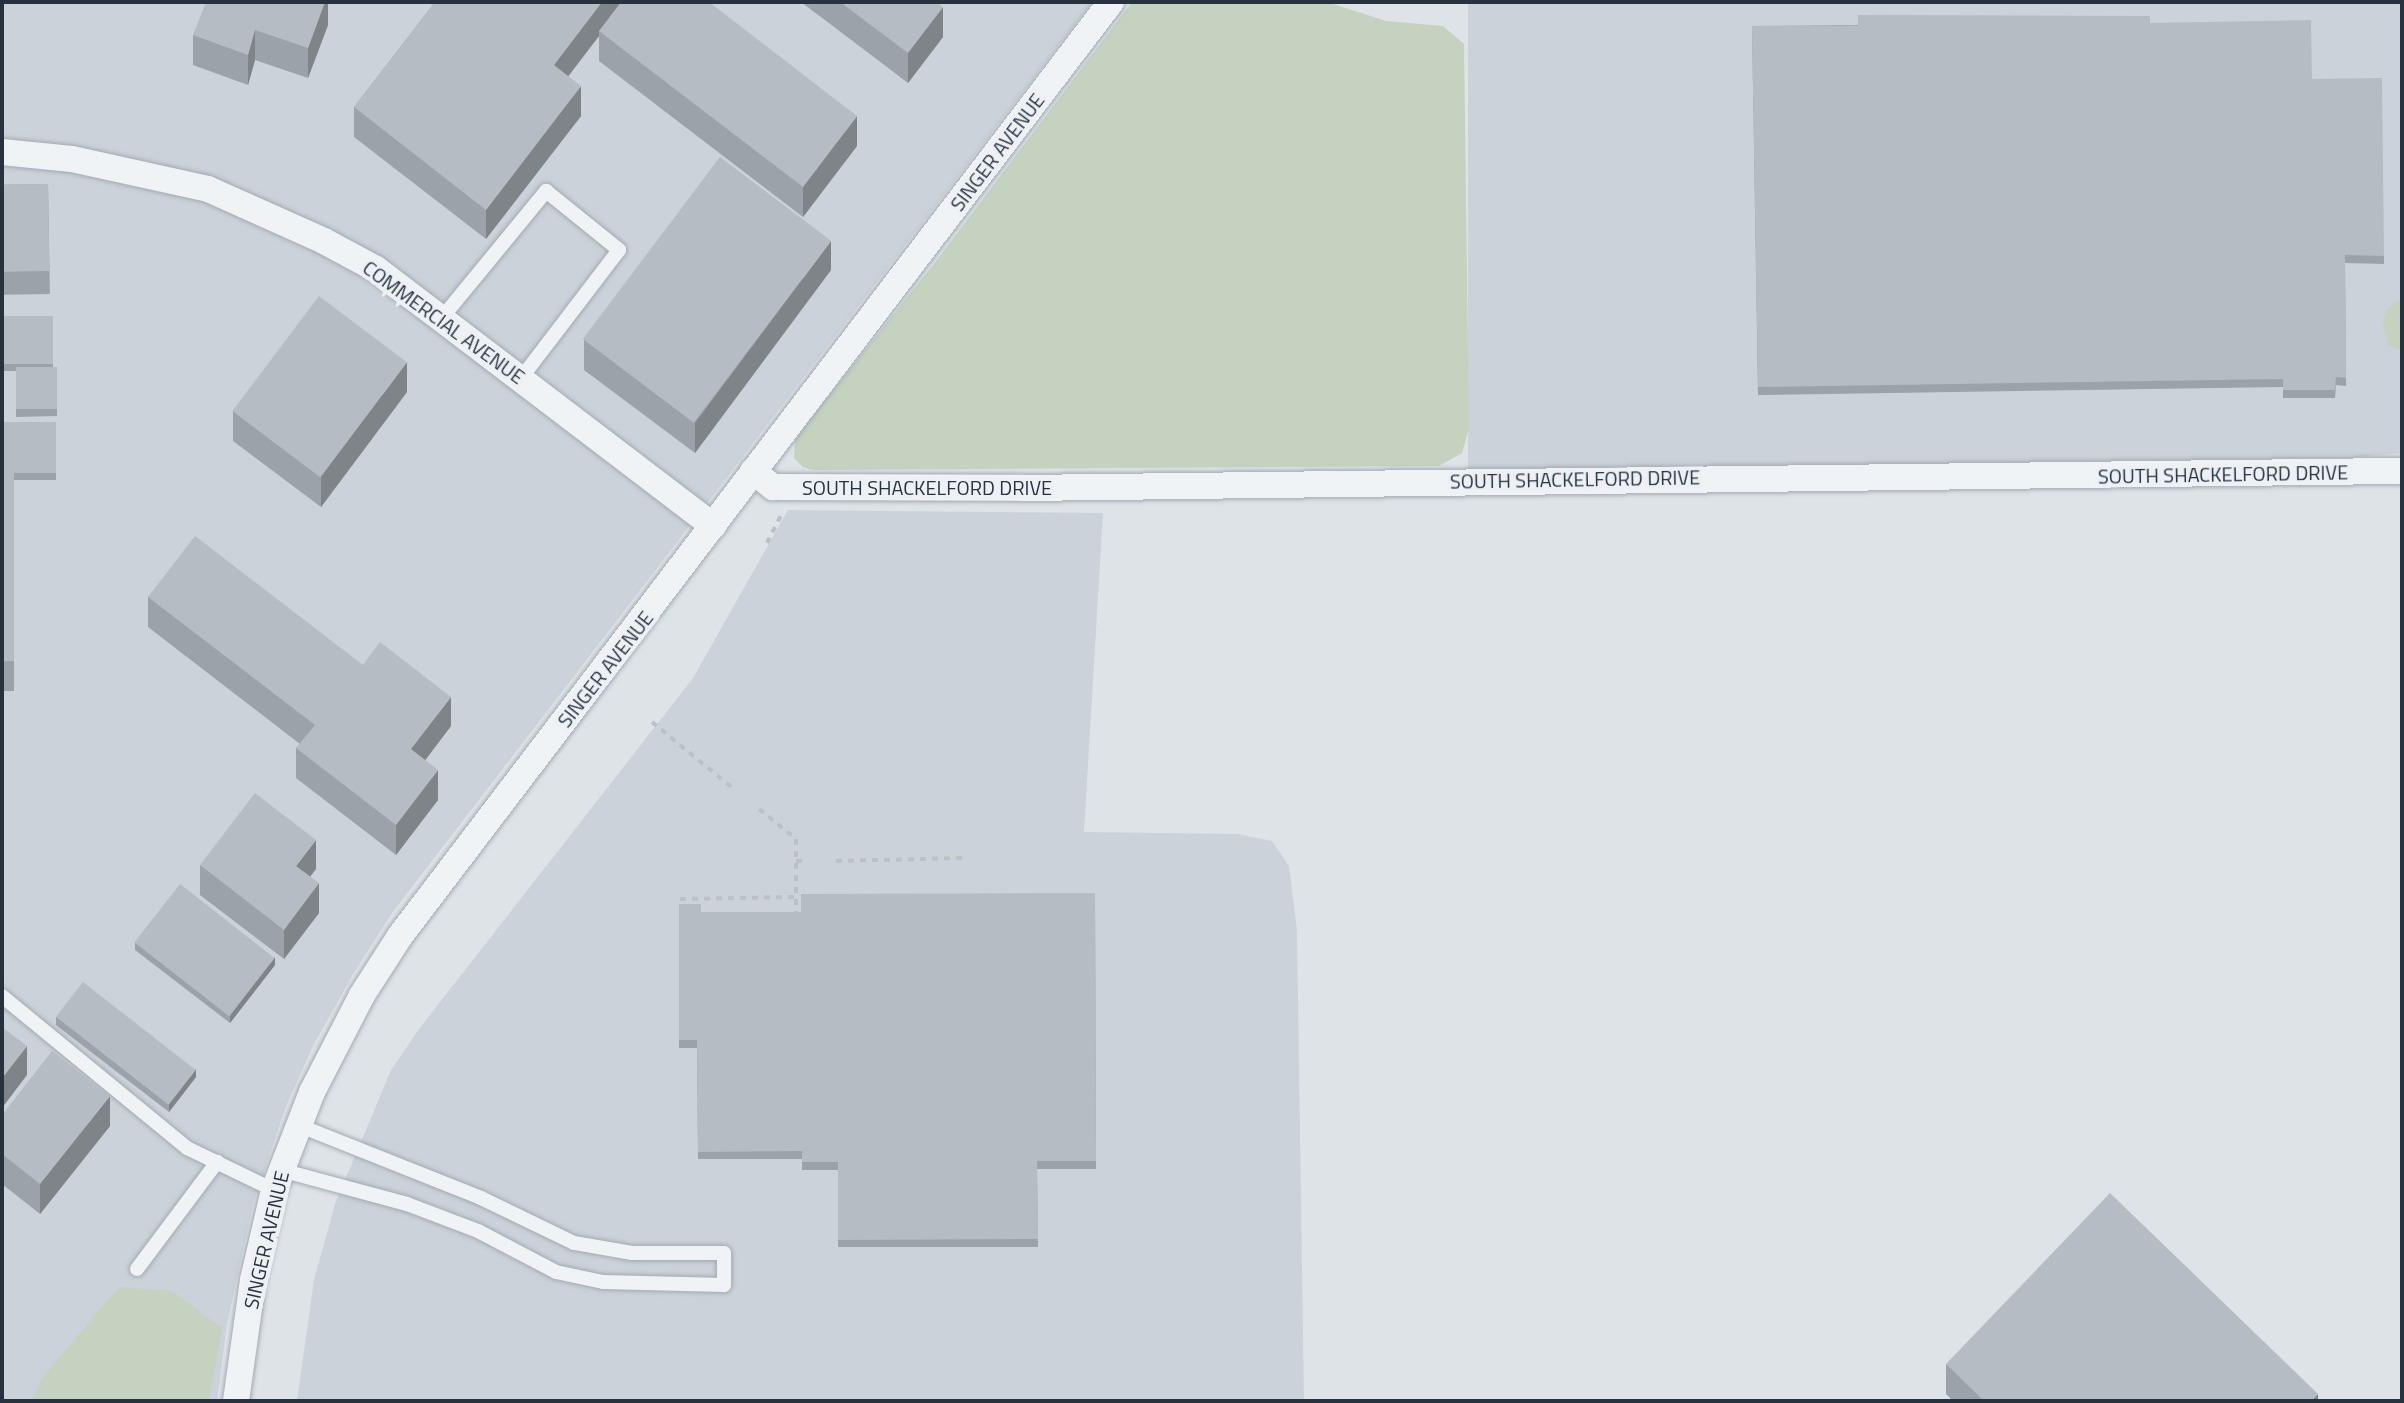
<!DOCTYPE html>
<html>
<head>
<meta charset="utf-8">
<style>
	body { margin:0 }
	#map { position:relative; width:2404px; height:1403px; overflow:hidden; background:#dee3e8; font-family:"Titillium Web",sans-serif }
	div>[style] { position:absolute }
	[style*='--x'] { left:calc(var(--x)*1px); top:calc(var(--y)*1px); width:calc(var(--w)*1px); rotate:calc(var(--a)*1deg) }
	.built>* { inset:0; background:#ccd2da }
	.green>* { inset:0; background:#c5d2bf }
	.path>* { height:4px; margin-top:-2px; transform-origin:0; background:repeating-linear-gradient(90deg,#bcc1c6 0 6px,transparent 0 12px) }
	.roads { filter:drop-shadow(0 0 2px #a3aab2) drop-shadow(0 0 2px #a3aab2) }
	.lane>* { height:14px; margin:-7px; padding:0 7px; transform-origin:7px; border-radius:7px; background:#f0f3f6 }
	.street>* { height:26px; margin:-13px; padding:0 13px; transform-origin:13px; border-radius:13px; background:#f0f3f6 }
	.wall>* { inset:0; background:#9ca2a9; transform-origin:0 0 }
	.shaded-wall>* { inset:0; background:#7f8489 }
	.building>* { inset:0; background:#b5bcc4; transform-origin:0 0 }
	span { translate:-50% -50%; white-space:nowrap; text-align:center; line-height:1.15; -webkit-text-stroke:8px #edf1f5; paint-order:stroke }
	.street-label { font-size:20px; color:#27323e }
	.frame { position:absolute; inset:0; border:4px solid #27323e; pointer-events:none }
</style>
</head>
<body>
<div id="map">
	<div class="built">
		<div style="clip-path:polygon(2px 2px,1092px 2px,392px 913px,353px 974px,313px 1046px,286px 1106px,253px 1204px,227px 1324px,217px 1401px,2px 1401px)"></div>
		<div style="clip-path:polygon(1468px 2px,2402px 2px,2402px 453px,2346px 458px,1468px 471px)"></div>
		<div style="clip-path:polygon(2401px 492px,2402px 795px,2400px 795px)"></div>
		<div style="clip-path:polygon(788px 510px,1103px 513px,1084px 832px,1238px 834px,1272px 841px,1289px 866px,1297px 930px,1304px 1401px,297px 1401px,314px 1280px,335px 1204px,391px 1070px,419px 1029px,693px 678px)"></div>
	</div>
	<div class="green">
		<div style="clip-path:polygon(1132px 2px,1327px 2px,1386px 21px,1443px 26px,1464px 44px,1469px 428px,1462px 453px,1439px 466px,813px 470px,803px 467px,794px 458px,795px 438px,937px 260px)"></div>
		<div style="clip-path:polygon(2402px 298px,2402px 352px,2388px 345px,2383px 324px,2386px 310px)"></div>
		<div style="clip-path:polygon(119px 1287px,172px 1291px,222px 1328px,209px 1401px,32px 1401px,42px 1378px)"></div>
	</div>
	<div class="path">
		<div style="--x:767;--y:543;--w:34;--a:-63"></div>
		<div style="--x:652;--y:722;--w:107;--a:39.3"></div>
		<div style="--x:759;--y:809;--w:48;--a:39"></div>
		<div style="--x:796;--y:839;--w:76;--a:90"></div>
		<div style="--x:796;--y:861;--w:12;--a:0"></div>
		<div style="--x:836;--y:861;--w:126;--a:-1.4"></div>
		<div style="--x:680;--y:899;--w:116;--a:-1"></div>
	</div>
	<div class="roads">
		<div class="lane">
			<div style="--x:441;--y:319;--w:166;--a:-50.6"></div>
			<div style="--x:546;--y:191;--w:94;--a:38.9"></div>
			<div style="--x:619;--y:250;--w:161;--a:127.4"></div>
			<div style="--x:2;--y:996;--w:239;--a:39.4"></div>
			<div style="--x:187;--y:1148;--w:97;--a:25.8"></div>
			<div style="--x:281;--y:1170;--w:131;--a:15.1"></div>
			<div style="--x:407;--y:1204;--w:76;--a:20.8"></div>
			<div style="--x:478;--y:1231;--w:88;--a:27.7"></div>
			<div style="--x:556;--y:1272;--w:48;--a:12"></div>
			<div style="--x:603;--y:1282;--w:121;--a:1.4"></div>
			<div style="--x:724;--y:1285;--w:32;--a:-90"></div>
			<div style="--x:724;--y:1253;--w:92;--a:180"></div>
			<div style="--x:632;--y:1253;--w:59;--a:-170.2"></div>
			<div style="--x:574;--y:1243;--w:103;--a:-154.2"></div>
			<div style="--x:481;--y:1198;--w:197;--a:-158.3"></div>
			<div style="--x:137;--y:1269;--w:134;--a:-53.2"></div>
		</div>
		<div class="street">
			<div style="--x:2;--y:152;--w:70;--a:5.7"></div>
			<div style="--x:72;--y:159;--w:139;--a:12.4"></div>
			<div style="--x:208;--y:189;--w:127;--a:24.1"></div>
			<div style="--x:324;--y:241;--w:59;--a:28.3"></div>
			<div style="--x:376;--y:269;--w:424;--a:37.3"></div>
			<div style="--x:753;--y:471;--w:26;--a:39"></div>
			<div style="--x:773;--y:487;--w:249;--a:0.2"></div>
			<div style="--x:1022;--y:488;--w:1380;--a:-0.71"></div>
			<div style="--x:236;--y:1401;--w:122;--a:-82"></div>
			<div style="--x:253;--y:1280;--w:92;--a:-76.9"></div>
			<div style="--x:274;--y:1190;--w:105;--a:-68.8"></div>
			<div style="--x:312;--y:1092;--w:109;--a:-62.7"></div>
			<div style="--x:362;--y:995;--w:70;--a:-57.2"></div>
			<div style="--x:400;--y:936;--w:1174;--a:-52.72"></div>
		</div>
	</div>
	<div class="wall">
		<div style="clip-path:polygon(328px 2px,328px 25px,308px 78px,255px 60px,248px 85px,193px 65px,193px 35px)"></div>
		<div style="clip-path:polygon(435px 2px,709px 2px,857px 146px,803px 217px,599px 61px,599px 36px,568px 76px,581px 116px,486px 239px,354px 137px,354px 107px)"></div>
		<div style="clip-path:polygon(801px 2px,936px 2px,943px 37px,908px 83px)"></div>
		<div style="clip-path:polygon(2150px 23px,2312px 79px,2384px 256px,2384px 264px,2345px 263px,2346px 386px,2336px 385px,2335px 398px,2283px 398px,2283px 387px,1758px 395px,1752px 26px)"></div>
		<div style="left:48px;top:184px;width:110px;height:46px;rotate:89deg"></div>
		<div style="clip-path:polygon(831px 270px,695px 453px,584px 370px,584px 340px)"></div>
		<div style="clip-path:polygon(2px 316px,53px 316px,53px 367px,57px 367px,57px 416px,16px 417px,16px 371px,2px 371px)"></div>
		<div style="clip-path:polygon(407px 392px,321px 507px,233px 441px,233px 411px)"></div>
		<div style="clip-path:polygon(2px 422px,56px 422px,56px 480px,14px 480px,14px 691px,2px 691px)"></div>
		<div style="clip-path:polygon(148px 597px,363px 665px,451px 726px,425px 760px,438px 800px,396px 855px,296px 778px,296px 748px,300px 744px,148px 627px)"></div>
		<div style="clip-path:polygon(200px 865px,316px 869px,310px 876px,319px 913px,284px 959px,200px 895px)"></div>
		<div style="clip-path:polygon(1095px 893px,1096px 1169px,1037px 1169px,1038px 1247px,838px 1247px,838px 1170px,802px 1170px,802px 1159px,698px 1159px,697px 1048px,679px 1048px,679px 904px,701px 912px,801px 912px)"></div>
		<div style="clip-path:polygon(135px 943px,275px 965px,230px 1023px,135px 950px)"></div>
		<div style="clip-path:polygon(56px 1017px,196px 1077px,169px 1112px,56px 1025px)"></div>
		<div style="clip-path:polygon(2px 1115px,110px 1126px,40px 1214px,2px 1184px)"></div>
		<div style="clip-path:polygon(1946px 1364px,2318px 1401px,1953px 1401px,1946px 1394px)"></div>
	</div>
	<div class="shaded-wall">
		<div style="clip-path:polygon(325px 2px,328px 2px,328px 25px,308px 78px,308px 48px)"></div>
		<div style="clip-path:polygon(602px 2px,625px 2px,599px 31px,599px 36px,554px 95px,554px 65px)"></div>
		<div style="clip-path:polygon(943px 7px,943px 37px,908px 83px,908px 53px)"></div>
		<div style="clip-path:polygon(255px 30px,255px 60px,248px 85px,248px 55px)"></div>
		<div style="clip-path:polygon(581px 86px,581px 116px,486px 239px,486px 210px)"></div>
		<div style="clip-path:polygon(857px 116px,857px 146px,803px 217px,803px 187px)"></div>
		<div style="clip-path:polygon(831px 241px,831px 270px,695px 453px,695px 423px)"></div>
		<div style="clip-path:polygon(407px 362px,407px 392px,321px 507px,321px 477px)"></div>
		<div style="clip-path:polygon(451px 697px,451px 726px,411px 779px,411px 749px)"></div>
		<div style="clip-path:polygon(438px 770px,438px 800px,396px 855px,396px 825px)"></div>
		<div style="clip-path:polygon(316px 840px,316px 869px,296px 895px,296px 866px)"></div>
		<div style="clip-path:polygon(319px 883px,319px 913px,284px 959px,284px 930px)"></div>
		<div style="clip-path:polygon(275px 957px,275px 965px,230px 1023px,230px 1016px)"></div>
		<div style="clip-path:polygon(27px 1046px,27px 1075px,2px 1108px,2px 1078px)"></div>
		<div style="clip-path:polygon(196px 1069px,196px 1077px,169px 1112px,169px 1104px)"></div>
		<div style="clip-path:polygon(110px 1096px,110px 1126px,40px 1214px,40px 1184px)"></div>
		<div style="clip-path:polygon(2318px 1394px,2318px 1401px,2311px 1401px)"></div>
	</div>
	<div class="building">
		<div style="clip-path:polygon(206px 2px,325px 2px,308px 48px,255px 30px,248px 55px,193px 35px)"></div>
		<div style="clip-path:polygon(435px 2px,602px 2px,554px 65px,581px 86px,486px 210px,354px 107px)"></div>
		<div style="clip-path:polygon(621px 2px,709px 2px,857px 116px,803px 187px,599px 31px)"></div>
		<div style="clip-path:polygon(840px 2px,936px 2px,943px 7px,908px 53px)"></div>
		<div style="clip-path:polygon(1858px 15px,2150px 16px,2150px 23px,2311px 20px,2312px 79px,2382px 78px,2384px 256px,2345px 255px,2346px 378px,2336px 377px,2335px 390px,2283px 390px,2283px 379px,1758px 387px,1752px 26px,1858px 26px)"></div>
		<div style="left:720px;top:157px;width:139px;height:228px;rotate:37deg"></div>
		<div style="left:48px;top:184px;width:87px;height:46px;rotate:89deg"></div>
		<div style="left:319px;top:296px;width:110px;height:144px;rotate:37deg"></div>
		<div style="left:2px;top:316px;width:51px;height:48px"></div>
		<div style="left:16px;top:367px;width:41px;height:42px"></div>
		<div style="clip-path:polygon(2px 422px,56px 422px,56px 473px,14px 473px,14px 469px,2px 469px)"></div>
		<div style="left:2px;top:469px;width:12px;height:192px"></div>
		<div style="clip-path:polygon(195px 536px,363px 665px,380px 642px,451px 697px,411px 749px,438px 770px,396px 825px,296px 748px,315px 725px,148px 597px)"></div>
		<div style="clip-path:polygon(255px 793px,316px 840px,296px 866px,319px 883px,284px 930px,200px 865px)"></div>
		<div style="left:180px;top:884px;width:120px;height:74px;rotate:38deg"></div>
		<div style="clip-path:polygon(1095px 893px,1096px 1161px,1037px 1161px,1038px 1239px,838px 1240px,838px 1162px,802px 1162px,802px 1151px,698px 1152px,697px 1040px,679px 1040px,679px 904px,701px 904px,701px 912px,801px 912px,801px 894px)"></div>
		<div style="left:83px;top:982px;width:143px;height:44px;rotate:38deg"></div>
		<div style="clip-path:polygon(2px 1027px,27px 1046px,2px 1078px)"></div>
		<div style="clip-path:polygon(52px 1051px,110px 1096px,40px 1184px,2px 1154px,2px 1115px)"></div>
		<div style="clip-path:polygon(2110px 1193px,2318px 1394px,2311px 1401px,1984px 1401px,1946px 1364px)"></div>
	</div>
	<div class="street-label">
		<span style="left:997px;top:152px;rotate:-53deg">SINGER AVENUE</span>
		<span style="left:444px;top:322px;rotate:36deg">COMMERCIAL AVENUE</span>
		<span style="left:2223px;top:474px;rotate:-1deg">SOUTH SHACKELFORD DRIVE</span>
		<span style="left:1575px;top:479px;rotate:-1deg">SOUTH SHACKELFORD DRIVE</span>
		<span style="left:927px;top:487px">SOUTH SHACKELFORD DRIVE</span>
		<span style="left:605px;top:669px;rotate:-52deg">SINGER AVENUE</span>
		<span style="left:266px;top:1240px;rotate:-77deg">SINGER AVENUE</span>
	</div>
	<div class="frame"></div>
</div>
</body>
</html>
